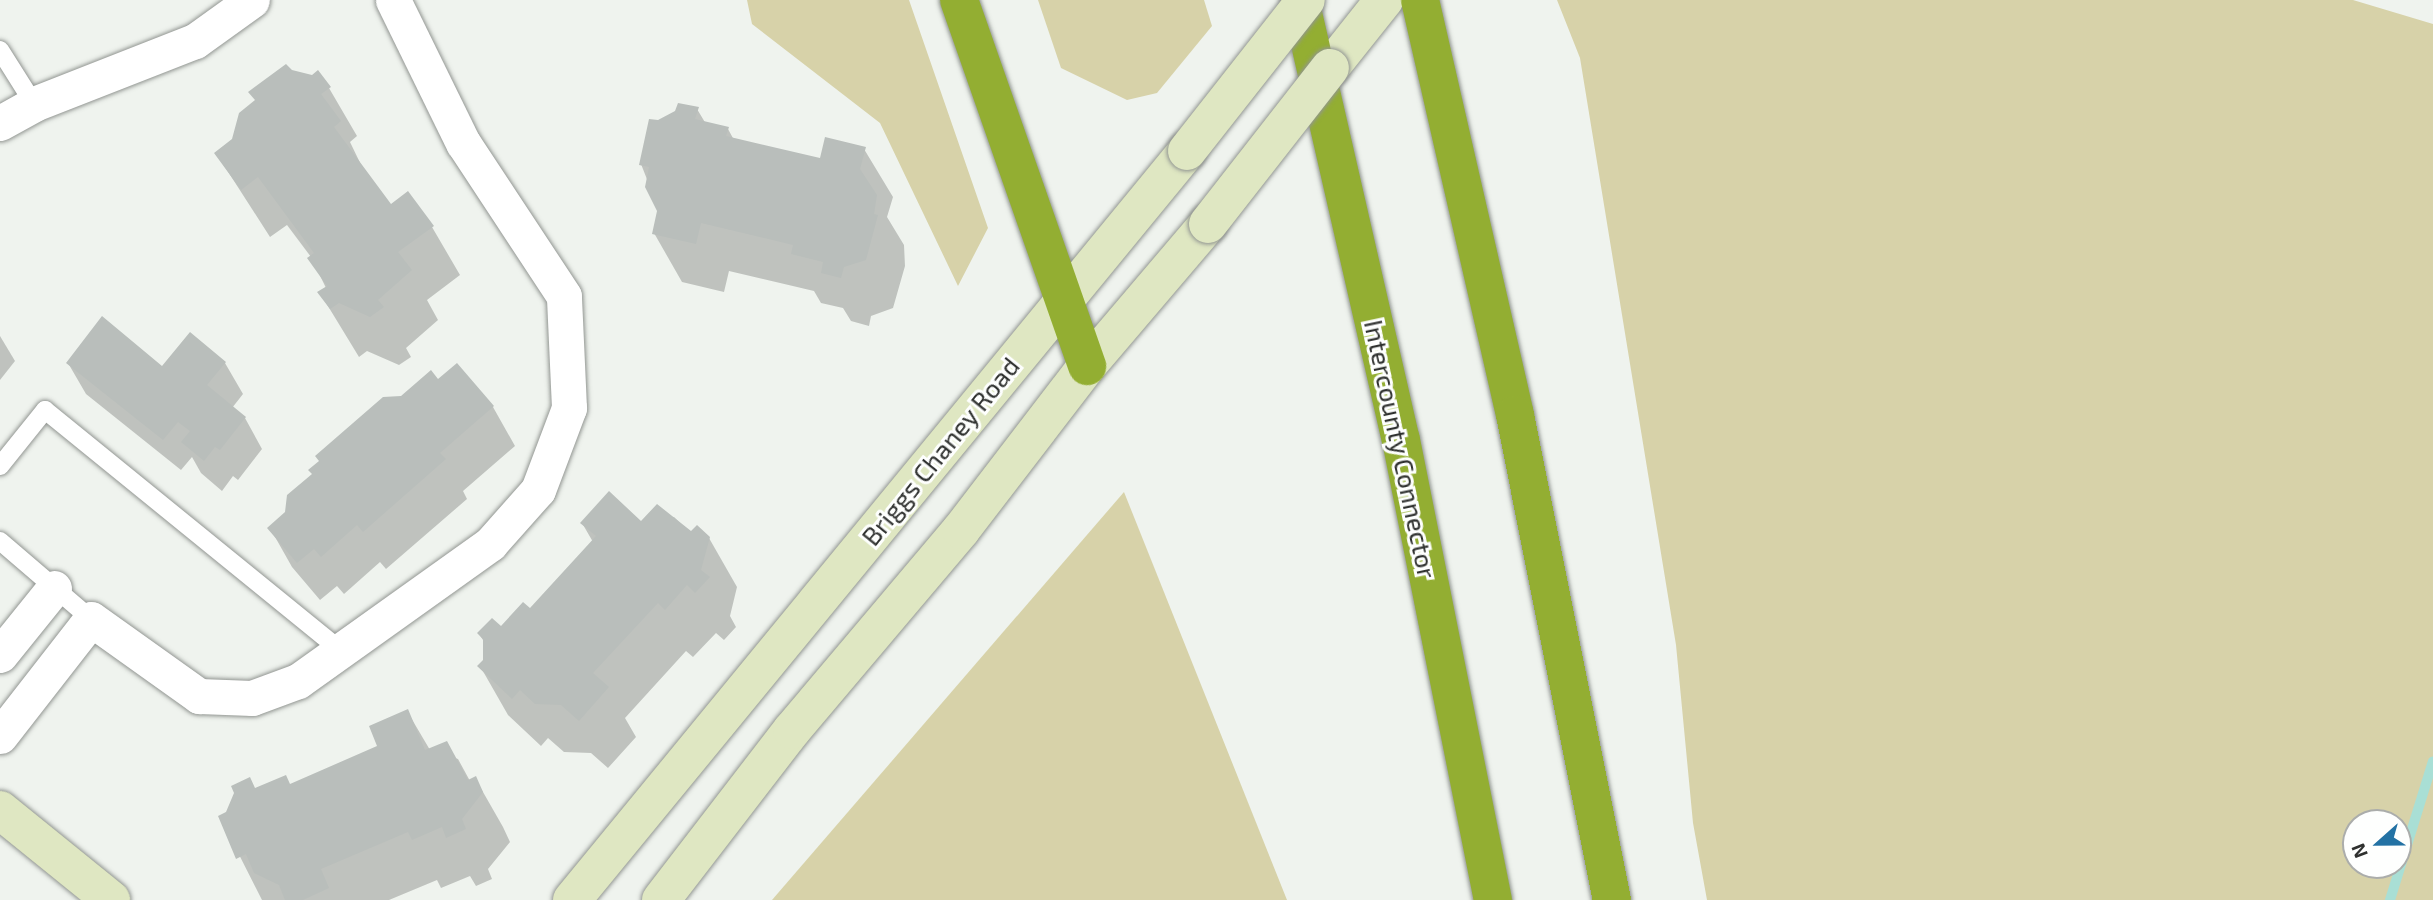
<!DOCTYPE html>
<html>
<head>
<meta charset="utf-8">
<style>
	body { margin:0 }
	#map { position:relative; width:2433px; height:900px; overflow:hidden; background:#eff3ee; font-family:"Exo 2",sans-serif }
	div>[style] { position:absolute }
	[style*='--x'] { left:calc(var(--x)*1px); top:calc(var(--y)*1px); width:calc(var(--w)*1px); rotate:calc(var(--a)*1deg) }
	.green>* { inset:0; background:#d7d2a9 }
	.shadow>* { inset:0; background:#0003 }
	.stream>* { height:10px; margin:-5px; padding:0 5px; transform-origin:5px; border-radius:5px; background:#a9dfd5 }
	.building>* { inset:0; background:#b9bebb }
	.roads { filter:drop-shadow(0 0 2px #929692) drop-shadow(0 0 2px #929692) }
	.lane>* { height:18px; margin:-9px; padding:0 9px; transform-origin:9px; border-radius:9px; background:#fff }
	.street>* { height:35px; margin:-17.5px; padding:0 17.5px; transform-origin:17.5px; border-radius:17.5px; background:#fff }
	.secondary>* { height:38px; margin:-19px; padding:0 19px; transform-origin:19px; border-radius:19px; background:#dfe7c2 }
	.highway>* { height:38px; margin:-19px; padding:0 19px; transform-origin:19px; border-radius:19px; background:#93ae32 }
	.bridges { filter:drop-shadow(0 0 2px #929692) drop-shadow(0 0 2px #929692) }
	.secondary-bridge>* { height:38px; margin:-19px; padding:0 19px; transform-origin:19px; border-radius:19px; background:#dfe7c2 }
	span { translate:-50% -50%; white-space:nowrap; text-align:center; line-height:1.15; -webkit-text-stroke:6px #fefffe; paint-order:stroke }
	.street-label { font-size:26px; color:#2f312f }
	.north { position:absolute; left:2342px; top:809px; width:70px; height:70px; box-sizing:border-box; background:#fefffe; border:2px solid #abadab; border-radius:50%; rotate:249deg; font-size:19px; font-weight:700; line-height:28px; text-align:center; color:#2f312f }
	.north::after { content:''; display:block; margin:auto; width:24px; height:32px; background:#2372a4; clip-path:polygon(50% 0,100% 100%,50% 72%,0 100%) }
</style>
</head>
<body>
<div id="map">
	<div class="green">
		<div style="clip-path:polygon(747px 0,909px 0,988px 228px,958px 286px,880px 123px,752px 24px)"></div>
		<div style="clip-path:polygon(1038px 0,1204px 0,1212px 26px,1157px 93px,1127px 100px,1061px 68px)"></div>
		<div style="clip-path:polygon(evenodd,1557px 0,2353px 0,2433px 24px,2433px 900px,1707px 900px,1693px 823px,1676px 645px,1580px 58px,1557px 0,2356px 823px,2398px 823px,2398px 865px,2356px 865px,2356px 823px)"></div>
		<div style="clip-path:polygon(1124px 492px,1287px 900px,772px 900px)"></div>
	</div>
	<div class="shadow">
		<div style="clip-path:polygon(291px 72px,329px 88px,357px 136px,350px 142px,365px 173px,391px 206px,432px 227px,460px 275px,427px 300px,438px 320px,406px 348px,411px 357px,399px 365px,367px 351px,359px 357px,320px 293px,326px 288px,311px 257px,287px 225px,270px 237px,216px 153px,234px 140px)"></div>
		<div style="clip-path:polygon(697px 109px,706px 124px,728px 129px,734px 140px,821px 160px,864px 149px,893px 197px,887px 217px,904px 245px,905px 266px,893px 308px,871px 316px,869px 326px,851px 321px,843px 308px,821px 303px,814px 291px,729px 271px,724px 292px,682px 282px,654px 233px,659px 210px,641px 164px,658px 122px)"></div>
		<div style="clip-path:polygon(190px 335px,225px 363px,243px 394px,232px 408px,245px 418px,262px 449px,238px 480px,233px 476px,222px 491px,201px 473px,192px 457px,181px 470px,86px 394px,68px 363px,163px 368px)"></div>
		<div style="clip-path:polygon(0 336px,15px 361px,0 380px)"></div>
		<div style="clip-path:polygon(457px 365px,493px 407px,515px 446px,463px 491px,467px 499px,386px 569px,380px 562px,344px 594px,337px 586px,320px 600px,292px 567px,270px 528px,402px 398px,438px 381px)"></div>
		<div style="clip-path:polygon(674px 517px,691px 534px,709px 538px,737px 587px,730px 616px,736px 627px,724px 640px,716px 633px,693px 657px,686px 651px,625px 718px,636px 737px,608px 768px,591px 753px,564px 752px,548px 738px,541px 746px,508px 715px,480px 666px,485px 661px,485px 643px,479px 634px,501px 629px,530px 611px,593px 542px,582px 523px,641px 524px)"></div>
		<div style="clip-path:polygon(407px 711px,430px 750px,458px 759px,470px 781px,475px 778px,503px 827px,510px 842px,488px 869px,492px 879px,476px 886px,470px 876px,441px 888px,437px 880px,389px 900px,262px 900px,220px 817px,256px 790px,290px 786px,380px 747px)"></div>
	</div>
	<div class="stream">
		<div style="--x:2390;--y:900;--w:145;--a:-72.8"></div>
	</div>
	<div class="building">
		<div style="clip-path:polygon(286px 64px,292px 70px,312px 75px,318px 70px,331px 87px,321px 94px,341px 121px,334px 127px,391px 204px,408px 191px,434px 226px,398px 252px,412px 270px,378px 300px,384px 307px,370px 317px,339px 303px,330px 309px,317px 292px,327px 286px,307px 258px,314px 253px,258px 177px,241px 190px,214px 153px,232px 139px,239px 113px,255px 100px,248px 92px)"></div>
		<div style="clip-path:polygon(678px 103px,699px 107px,695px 119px,729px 127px,726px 136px,820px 158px,825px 137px,866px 147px,860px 169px,877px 195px,874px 214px,878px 215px,866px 260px,844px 267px,841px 278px,821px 273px,823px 262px,791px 254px,793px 245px,701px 223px,696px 244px,652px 234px,657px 211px,645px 187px,649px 167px,639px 165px,649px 119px,658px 120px,675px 111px)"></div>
		<div style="clip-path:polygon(102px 316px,162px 366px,190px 332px,226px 362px,207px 385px,246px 417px,220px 450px,215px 447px,204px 461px,181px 442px,190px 431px,178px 422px,163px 440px,66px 363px)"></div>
		<div style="clip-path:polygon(457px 363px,494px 406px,440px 453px,446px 459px,363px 532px,357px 525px,321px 557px,314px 549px,297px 563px,267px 528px,285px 512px,287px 495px,312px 474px,308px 470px,319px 461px,315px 456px,383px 397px,401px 396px,431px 370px,438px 379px)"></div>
		<div style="clip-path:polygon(609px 491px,641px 521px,657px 504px,691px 531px,697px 525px,710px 537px,701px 570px,710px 577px,695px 593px,687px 585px,665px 610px,658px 603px,593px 673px,609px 687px,579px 721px,561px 705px,535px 704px,520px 690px,512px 699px,477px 666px,483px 660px,483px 639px,477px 633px,492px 618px,501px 626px,523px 602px,530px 608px,596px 536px,580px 523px)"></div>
		<div style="clip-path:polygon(408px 709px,425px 750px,447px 741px,468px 780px,476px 776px,483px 792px,462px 819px,466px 829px,446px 838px,442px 827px,412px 840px,408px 832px,321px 869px,329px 888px,303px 900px,285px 900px,279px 885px,254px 873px,246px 854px,236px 859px,218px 816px,226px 812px,234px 793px,231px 786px,250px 777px,255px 788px,286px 775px,290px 784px,377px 746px,369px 726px)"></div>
	</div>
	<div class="roads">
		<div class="lane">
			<div style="--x:0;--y:50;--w:64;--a:57.8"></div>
			<div style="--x:0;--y:466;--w:72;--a:-51.2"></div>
			<div style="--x:45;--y:410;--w:380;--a:39.1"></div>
			<div style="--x:0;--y:541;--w:120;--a:40.6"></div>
		</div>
		<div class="street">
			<div style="--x:0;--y:123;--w:39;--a:-29"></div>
			<div style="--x:34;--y:104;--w:173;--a:-21.4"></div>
			<div style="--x:195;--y:41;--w:70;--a:-35.7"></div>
			<div style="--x:0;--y:655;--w:86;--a:-51.1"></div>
			<div style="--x:0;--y:736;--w:148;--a:-52.1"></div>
			<div style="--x:91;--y:619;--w:133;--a:35.5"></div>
			<div style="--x:199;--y:696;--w:53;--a:2.2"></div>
			<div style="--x:252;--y:698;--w:49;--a:-20.3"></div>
			<div style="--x:298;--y:681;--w:236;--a:-35.5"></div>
			<div style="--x:490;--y:544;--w:72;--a:-48.4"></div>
			<div style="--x:538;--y:490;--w:88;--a:-69.3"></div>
			<div style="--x:569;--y:408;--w:112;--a:-92.6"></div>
			<div style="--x:564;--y:296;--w:183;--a:-123.4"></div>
			<div style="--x:463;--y:143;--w:159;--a:-116.1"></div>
		</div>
		<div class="secondary">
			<div style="--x:1330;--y:68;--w:87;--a:-51.5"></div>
			<div style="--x:0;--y:810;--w:143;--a:39"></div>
			<div style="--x:572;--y:900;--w:969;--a:-50.61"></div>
			<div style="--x:661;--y:900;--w:215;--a:-52.4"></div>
			<div style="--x:792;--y:730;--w:262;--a:-49.8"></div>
			<div style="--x:961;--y:530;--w:207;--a:-52.5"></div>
			<div style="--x:1087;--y:366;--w:187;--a:-49.6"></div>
		</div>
		<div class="highway">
			<div style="--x:959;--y:0;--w:388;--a:70.7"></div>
			<div style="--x:1300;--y:0;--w:451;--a:77.1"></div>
			<div style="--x:1401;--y:440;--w:469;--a:78.7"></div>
			<div style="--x:1420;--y:0;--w:426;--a:77.1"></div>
			<div style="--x:1515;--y:415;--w:495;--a:78.7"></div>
		</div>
	</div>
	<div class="bridges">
		<div class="secondary-bridge">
			<div style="--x:1187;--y:151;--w:192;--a:-51.8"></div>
			<div style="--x:1208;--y:224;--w:198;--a:-52"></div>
		</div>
	</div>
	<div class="street-label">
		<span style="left:1401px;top:449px;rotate:78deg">Intercounty Connector</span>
		<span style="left:940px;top:451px;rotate:-51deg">Briggs Chaney Road</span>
	</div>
	<div class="north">N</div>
</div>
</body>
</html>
